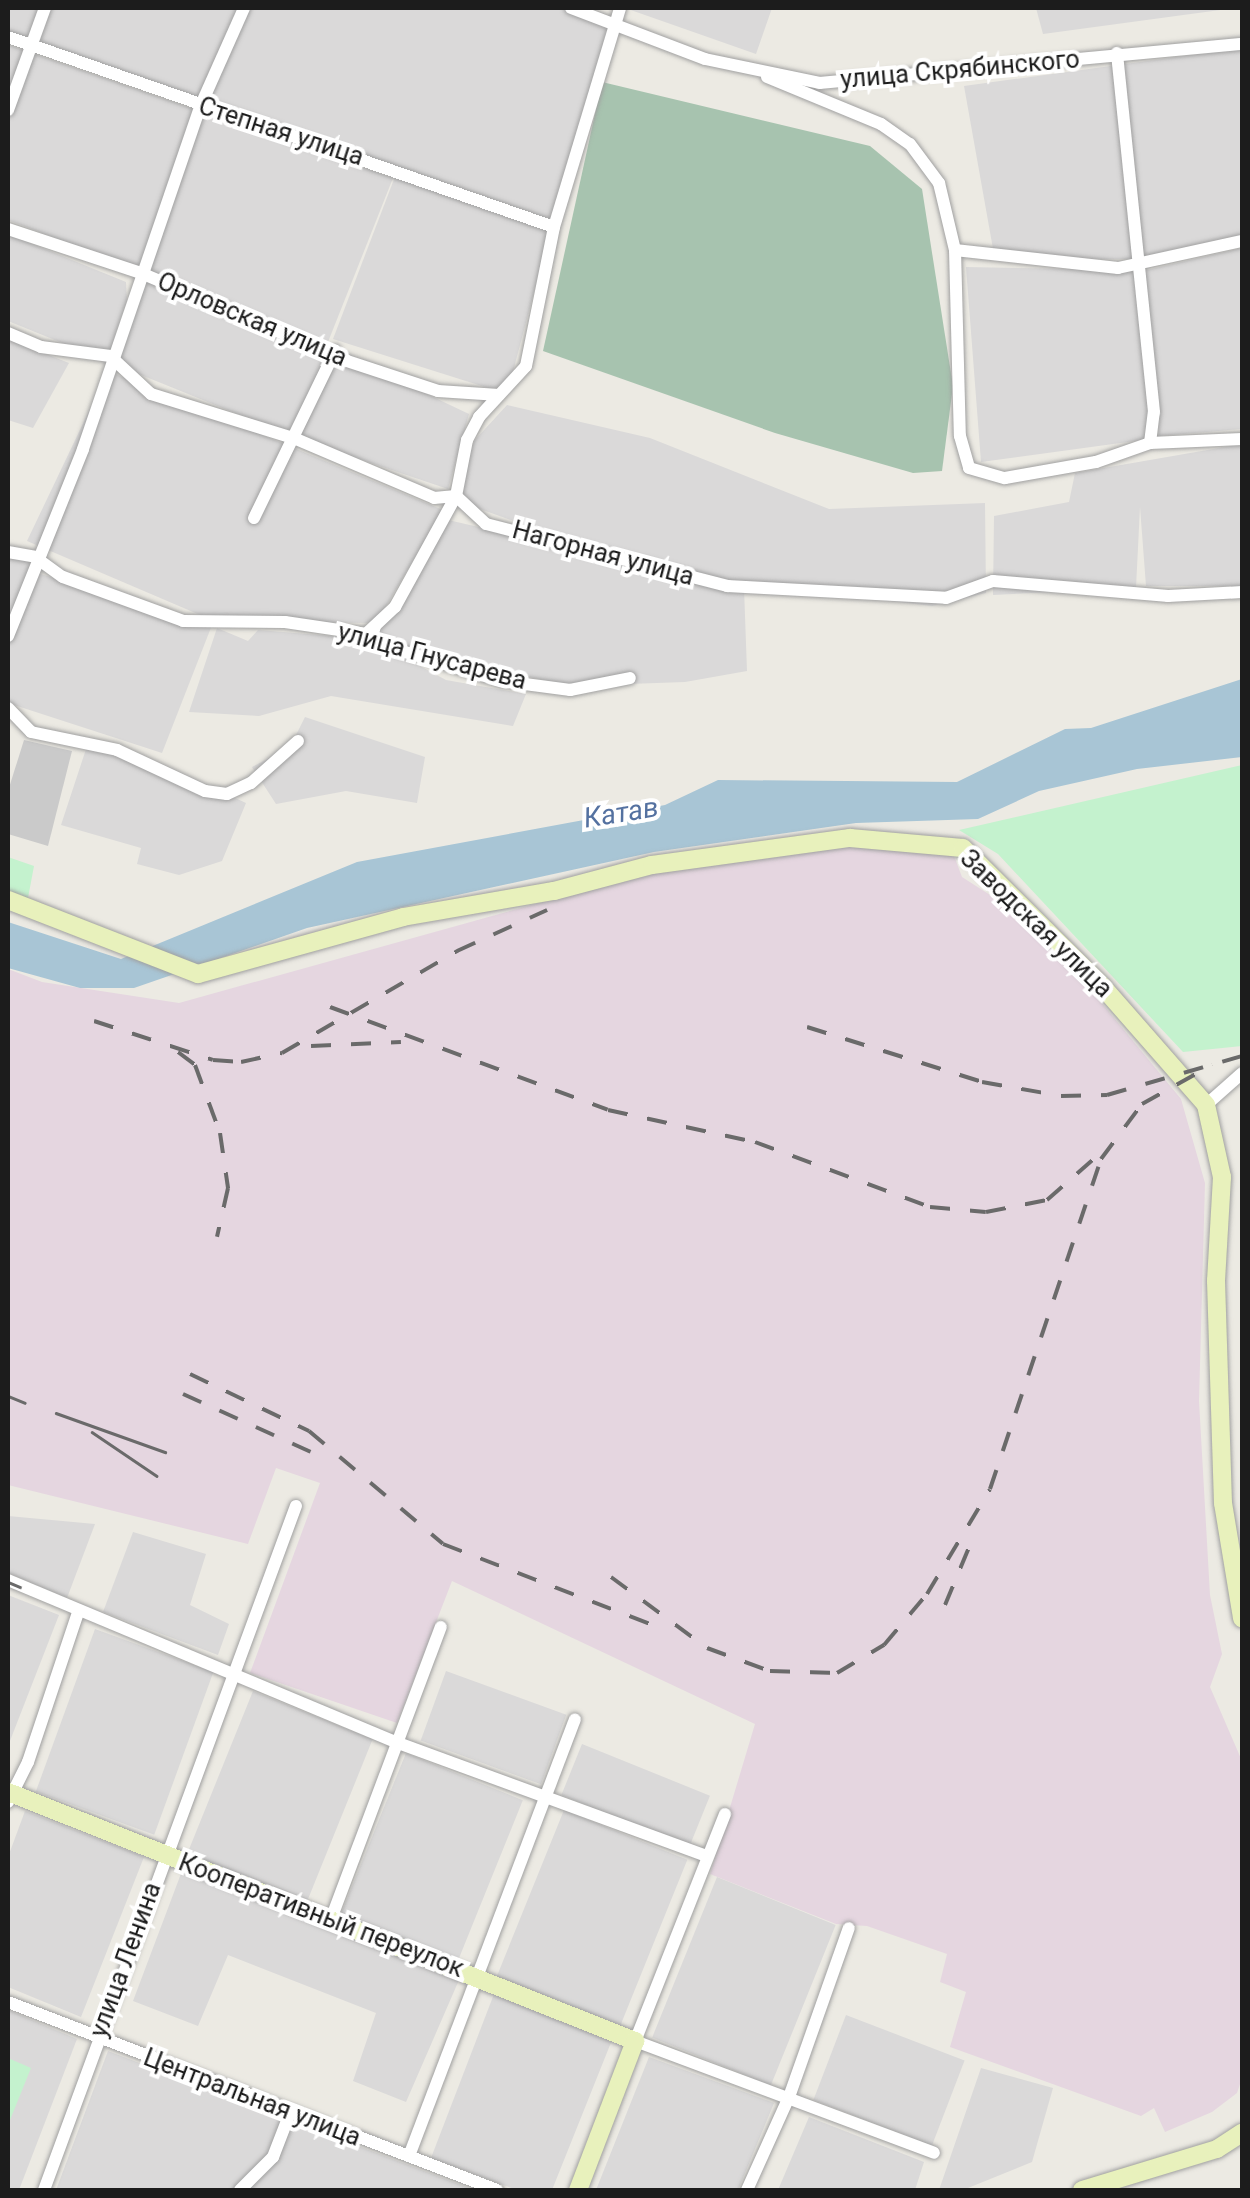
<!DOCTYPE html>
<html>
<head>
<meta charset="utf-8">
<style>
	body { margin:0 }
	#map { position:relative; width:1250px; height:2198px; overflow:hidden; background:#eceae3; font-family:Roboto,sans-serif }
	div>[style] { position:absolute }
	[style*='--x'] { left:calc(var(--x)*1px); top:calc(var(--y)*1px); width:calc(var(--w)*1px); rotate:calc(var(--a)*1deg) }
	.residential>* { inset:0; background:#dad9d9; transform-origin:0 0 }
	.industrial>* { inset:0; background:#e5d6e0 }
	.religious>* { inset:0; background:#cacaca }
	.cemetery>* { inset:0; background:#a7c3af }
	.park>* { inset:0; background:#c4f2ce }
	.water>* { inset:0; background:#a8c5d5 }
	.roads { filter:drop-shadow(0 0 2px #a0a0a0) drop-shadow(0 0 2px #a0a0a0) }
	.street>* { height:12px; margin:-6px; padding:0 6px; transform-origin:6px; border-radius:6px; background:#fff }
	.secondary>* { height:18px; margin:-9px; padding:0 9px; transform-origin:9px; border-radius:9px; background:#e8f1bc }
	.tram>* { height:2.5px; margin:-1.25px; padding:0 1.25px; transform-origin:1.25px; border-radius:1.25px; background:#6a6a6a }
	.rail>* { height:4px; margin-top:-2px; transform-origin:0; background:repeating-linear-gradient(90deg,#6a6a6a 0 20px,transparent 0 40px) }
	span { translate:-50% -50%; white-space:nowrap; text-align:center; line-height:1.15; -webkit-text-stroke:8px #fff; paint-order:stroke }
	.street-label { font-size:25px; color:#1c1c1c }
	.water-label { font-size:28px; color:#5471a0; font-style:italic }
	.frame { position:absolute; inset:0; border:10px solid #1c1c1c; pointer-events:none }
</style>
</head>
<body>
<div id="map">
	<div class="residential">
		<div style="clip-path:polygon(8px 8px,45px 8px,30px 42px,8px 33px)"></div>
		<div style="clip-path:polygon(47px 8px,238px 8px,200px 103px,34px 39px)"></div>
		<div style="clip-path:polygon(240px 8px,565px 8px,616px 28px,554px 222px,203px 104px)"></div>
		<div style="clip-path:polygon(625px 8px,772px 8px,756px 54px)"></div>
		<div style="clip-path:polygon(1036px 8px,1235px 8px,1043px 34px)"></div>
		<div style="clip-path:polygon(8px 45px,393px 178px,328px 342px,8px 220px)"></div>
		<div style="clip-path:polygon(1242px 48px,1242px 239px,1142px 259px,995px 260px,964px 86px)"></div>
		<div style="clip-path:polygon(396px 174px,550px 232px,507px 394px,333px 339px)"></div>
		<div style="clip-path:polygon(8px 234px,126px 282px,127px 301px,115px 335px,141px 276px,330px 348px,469px 414px,448px 489px,294px 437px,8px 321px)"></div>
		<div style="clip-path:polygon(1242px 248px,1242px 429px,1159px 436px,1143px 271px)"></div>
		<div style="clip-path:polygon(966px 267px,1135px 270px,1157px 438px,981px 462px)"></div>
		<div style="clip-path:polygon(8px 339px,69px 363px,33px 428px,8px 420px)"></div>
		<div style="clip-path:polygon(108px 371px,443px 510px,376px 623px,214px 621px,27px 541px)"></div>
		<div style="clip-path:polygon(507px 405px,650px 438px,829px 509px,985px 503px,986px 593px,932px 606px,740px 583px,600px 552px,455px 500px,474px 441px)"></div>
		<div style="clip-path:polygon(1242px 444px,1242px 586px,1146px 586px,1140px 507px,1136px 588px,993px 595px,994px 516px,1069px 502px,1075px 473px)"></div>
		<div style="clip-path:polygon(448px 520px,744px 588px,747px 671px,685px 682px,572px 686px,383px 646px,446px 680px,526px 694px,513px 726px,331px 696px,259px 716px,189px 712px,217px 628px,248px 641px,258px 630px,369px 639px)"></div>
		<div style="clip-path:polygon(8px 554px,31px 563px,8px 631px)"></div>
		<div style="clip-path:polygon(37px 573px,212px 625px,162px 753px,8px 703px,8px 638px)"></div>
		<div style="clip-path:polygon(305px 717px,425px 757px,417px 803px,346px 791px,276px 804px,252px 767px,290px 747px)"></div>
		<div style="clip-path:polygon(88px 743px,157px 762px,246px 803px,222px 861px,179px 875px,137px 864px,141px 848px,61px 825px)"></div>
		<div style="clip-path:polygon(8px 1516px,95px 1524px,67px 1598px,8px 1573px)"></div>
		<div style="clip-path:polygon(133px 1532px,206px 1554px,190px 1605px,229px 1624px,218px 1655px,103px 1612px)"></div>
		<div style="clip-path:polygon(8px 1595px,59px 1615px,8px 1746px)"></div>
		<div style="left:95px;top:1629px;width:126px;height:173px;rotate:20deg"></div>
		<div style="left:446px;top:1671px;width:128px;height:74px;rotate:20deg"></div>
		<div style="left:253px;top:1691px;width:129px;height:175px;rotate:22deg"></div>
		<div style="left:582px;top:1744px;width:138px;height:55px;rotate:22deg"></div>
		<div style="left:406px;top:1753px;width:126px;height:174px;rotate:22deg"></div>
		<div style="left:564px;top:1810px;width:133px;height:180px;rotate:22deg"></div>
		<div style="clip-path:polygon(25px 1811px,144px 1857px,81px 2017px,8px 1987px,8px 1857px)"></div>
		<div style="clip-path:polygon(182px 1871px,459px 1980px,406px 2102px,353px 2081px,376px 2013px,228px 1955px,198px 2026px,133px 2001px)"></div>
		<div style="left:717px;top:1877px;width:128px;height:173px;rotate:22deg"></div>
		<div style="clip-path:polygon(494px 1994px,612px 2040px,552px 2190px,517px 2190px,431px 2158px)"></div>
		<div style="clip-path:polygon(8px 2010px,77px 2039px,19px 2190px,8px 2190px)"></div>
		<div style="left:846px;top:2015px;width:127px;height:91px;rotate:21deg"></div>
		<div style="clip-path:polygon(108px 2051px,474px 2190px,56px 2190px)"></div>
		<div style="clip-path:polygon(649px 2057px,774px 2103px,738px 2190px,596px 2190px)"></div>
		<div style="clip-path:polygon(981px 2068px,1053px 2088px,1032px 2162px,963px 2190px,939px 2190px)"></div>
		<div style="clip-path:polygon(809px 2117px,924px 2162px,915px 2190px,778px 2190px)"></div>
	</div>
	<div class="industrial">
		<div style="clip-path:polygon(869px 844px,953px 853px,962px 877px,1038px 926px,1181px 1099px,1205px 1183px,1199px 1401px,1210px 1595px,1222px 1654px,1210px 1687px,1242px 1761px,1242px 2078px,1237px 2093px,1212px 2112px,1165px 2132px,1154px 2108px,1141px 2116px,950px 2047px,966px 1992px,940px 1982px,947px 1954px,867px 1926px,836px 1924px,710px 1874px,755px 1724px,452px 1581px,397px 1723px,250px 1673px,320px 1483px,276px 1468px,248px 1544px,8px 1485px,8px 969px,42px 982px,179px 1003px,647px 873px)"></div>
	</div>
	<div class="religious">
		<div style="clip-path:polygon(24px 740px,72px 751px,48px 846px,8px 834px,8px 791px)"></div>
	</div>
	<div class="cemetery">
		<div style="clip-path:polygon(602px 82px,870px 146px,922px 189px,953px 386px,942px 471px,913px 473px,775px 433px,543px 351px)"></div>
	</div>
	<div class="park">
		<div style="clip-path:polygon(1242px 765px,1242px 1046px,1183px 1052px,998px 854px,959px 830px)"></div>
		<div style="clip-path:polygon(8px 857px,34px 866px,28px 898px,8px 890px)"></div>
		<div style="clip-path:polygon(8px 2058px,31px 2068px,8px 2125px)"></div>
	</div>
	<div class="water">
		<div style="clip-path:polygon(1242px 679px,1242px 757px,1137px 769px,1039px 791px,978px 819px,856px 823px,654px 852px,307px 928px,134px 988px,80px 988px,8px 968px,8px 922px,121px 959px,357px 862px,665px 805px,718px 780px,957px 782px,1065px 729px,1091px 728px)"></div>
	</div>
	<div class="roads">
		<div class="street">
			<div style="--x:571;--y:8;--w:143;--a:20.8"></div>
			<div style="--x:705;--y:59;--w:117;--a:11.8"></div>
			<div style="--x:820;--y:83;--w:424;--a:-5.3"></div>
			<div style="--x:8;--y:37;--w:578;--a:19.19"></div>
			<div style="--x:767;--y:77;--w:123;--a:22.4"></div>
			<div style="--x:881;--y:124;--w:35;--a:35"></div>
			<div style="--x:910;--y:144;--w:49;--a:53.4"></div>
			<div style="--x:939;--y:183;--w:69;--a:76.6"></div>
			<div style="--x:955;--y:250;--w:186;--a:88.5"></div>
			<div style="--x:960;--y:436;--w:33;--a:74"></div>
			<div style="--x:969;--y:468;--w:37;--a:16"></div>
			<div style="--x:1005;--y:478;--w:92;--a:-10"></div>
			<div style="--x:1096;--y:462;--w:57;--a:-19.4"></div>
			<div style="--x:1150;--y:443;--w:31;--a:-83"></div>
			<div style="--x:1154;--y:412;--w:361;--a:-95.9"></div>
			<div style="--x:8;--y:110;--w:109;--a:-70.1"></div>
			<div style="--x:8;--y:229;--w:140;--a:18.3"></div>
			<div style="--x:141;--y:273;--w:224;--a:23.1"></div>
			<div style="--x:347;--y:361;--w:96;--a:18.2"></div>
			<div style="--x:438;--y:391;--w:61;--a:3.8"></div>
			<div style="--x:955;--y:250;--w:164;--a:6.3"></div>
			<div style="--x:1118;--y:268;--w:127;--a:-12.3"></div>
			<div style="--x:8;--y:333;--w:36;--a:23"></div>
			<div style="--x:41;--y:347;--w:70;--a:7.4"></div>
			<div style="--x:110;--y:356;--w:56;--a:42.8"></div>
			<div style="--x:151;--y:394;--w:152;--a:17.2"></div>
			<div style="--x:296;--y:439;--w:150;--a:23.1"></div>
			<div style="--x:434;--y:498;--w:22;--a:-5"></div>
			<div style="--x:456;--y:496;--w:41;--a:43"></div>
			<div style="--x:486;--y:524;--w:249;--a:14.4"></div>
			<div style="--x:727;--y:586;--w:219;--a:3.1"></div>
			<div style="--x:946;--y:598;--w:50;--a:-19.9"></div>
			<div style="--x:993;--y:581;--w:176;--a:4.9"></div>
			<div style="--x:1168;--y:596;--w:74;--a:-3.1"></div>
			<div style="--x:1150;--y:443;--w:92;--a:-2.5"></div>
			<div style="--x:254;--y:518;--w:186;--a:-64.1"></div>
			<div style="--x:8;--y:552;--w:27;--a:10"></div>
			<div style="--x:35;--y:557;--w:34;--a:36"></div>
			<div style="--x:63;--y:577;--w:128;--a:20.1"></div>
			<div style="--x:183;--y:621;--w:102;--a:0.6"></div>
			<div style="--x:285;--y:622;--w:82;--a:8.4"></div>
			<div style="--x:366;--y:634;--w:33;--a:27"></div>
			<div style="--x:395;--y:649;--w:112;--a:16.7"></div>
			<div style="--x:502;--y:681;--w:69;--a:7.5"></div>
			<div style="--x:570;--y:690;--w:61;--a:-11.3"></div>
			<div style="--x:366;--y:634;--w:40;--a:-43"></div>
			<div style="--x:395;--y:607;--w:127;--a:-61.2"></div>
			<div style="--x:456;--y:496;--w:57;--a:-78.9"></div>
			<div style="--x:467;--y:440;--w:26;--a:-62"></div>
			<div style="--x:479;--y:417;--w:69;--a:-47.3"></div>
			<div style="--x:526;--y:366;--w:142;--a:-78.6"></div>
			<div style="--x:554;--y:227;--w:229;--a:-73.2"></div>
			<div style="--x:8;--y:636;--w:201;--a:-68.1"></div>
			<div style="--x:83;--y:449;--w:361;--a:-71.1"></div>
			<div style="--x:200;--y:107;--w:108;--a:-66"></div>
			<div style="--x:8;--y:708;--w:33;--a:46"></div>
			<div style="--x:31;--y:732;--w:88;--a:11.8"></div>
			<div style="--x:117;--y:750;--w:97;--a:25"></div>
			<div style="--x:205;--y:791;--w:22;--a:8"></div>
			<div style="--x:227;--y:794;--w:26;--a:-25"></div>
			<div style="--x:251;--y:783;--w:63;--a:-41.8"></div>
			<div style="--x:1206;--y:1105;--w:48;--a:-41.6"></div>
			<div style="--x:8;--y:1580;--w:423;--a:22.7"></div>
			<div style="--x:398;--y:1743;--w:328;--a:20.1"></div>
			<div style="--x:8;--y:1802;--w:45;--a:-63.4"></div>
			<div style="--x:28;--y:1762;--w:160;--a:-71.5"></div>
			<div style="--x:725;--y:1814;--w:244;--a:111.6"></div>
			<div style="--x:635;--y:2041;--w:319;--a:20.5"></div>
			<div style="--x:331;--y:1919;--w:312;--a:-69.4"></div>
			<div style="--x:8;--y:2002;--w:524;--a:21.03"></div>
			<div style="--x:409;--y:2156;--w:467;--a:-69.2"></div>
			<div style="--x:44;--y:2190;--w:729;--a:-69.78"></div>
			<div style="--x:240;--y:2190;--w:47;--a:-45"></div>
			<div style="--x:273;--y:2157;--w:47;--a:-68.9"></div>
			<div style="--x:747;--y:2190;--w:102;--a:-65.7"></div>
			<div style="--x:789;--y:2097;--w:179;--a:-70.5"></div>
		</div>
		<div class="secondary">
			<div style="--x:8;--y:900;--w:204;--a:21.3"></div>
			<div style="--x:198;--y:974;--w:213;--a:-15.5"></div>
			<div style="--x:403;--y:917;--w:153;--a:-9.8"></div>
			<div style="--x:554;--y:891;--w:101;--a:-14.9"></div>
			<div style="--x:652;--y:865;--w:200;--a:-7.8"></div>
			<div style="--x:850;--y:838;--w:113;--a:5.1"></div>
			<div style="--x:963;--y:848;--w:196;--a:44.8"></div>
			<div style="--x:1102;--y:986;--w:158;--a:48.8"></div>
			<div style="--x:1206;--y:1105;--w:74;--a:77.5"></div>
			<div style="--x:1222;--y:1177;--w:104;--a:93.3"></div>
			<div style="--x:1216;--y:1281;--w:222;--a:88.2"></div>
			<div style="--x:1223;--y:1503;--w:117;--a:80.6"></div>
			<div style="--x:8;--y:1792;--w:675;--a:21.66"></div>
			<div style="--x:635;--y:2041;--w:160;--a:110.9"></div>
			<div style="--x:1082;--y:2190;--w:141;--a:-16.9"></div>
			<div style="--x:1217;--y:2149;--w:30;--a:-33"></div>
		</div>
	</div>
	<div class="tram">
		<div style="--x:8;--y:1396;--w:18;--a:22"></div>
		<div style="--x:56;--y:1413;--w:116;--a:19.7"></div>
		<div style="--x:92;--y:1432;--w:78;--a:34.1"></div>
		<div style="--x:8;--y:1582;--w:13;--a:23"></div>
	</div>
	<div class="rail">
		<div style="--x:330;--y:1007;--w:296;--a:20.3"></div>
		<div style="--x:608;--y:1110;--w:150;--a:12.3"></div>
		<div style="--x:755;--y:1142;--w:187;--a:20.4"></div>
		<div style="--x:930;--y:1207;--w:56;--a:5.1"></div>
		<div style="--x:986;--y:1212;--w:62;--a:-11.1"></div>
		<div style="--x:1047;--y:1200;--w:67;--a:-41.3"></div>
		<div style="--x:94;--y:1021;--w:125;--a:18.1"></div>
		<div style="--x:213;--y:1060;--w:28;--a:4"></div>
		<div style="--x:241;--y:1062;--w:42;--a:-12.4"></div>
		<div style="--x:282;--y:1053;--w:203;--a:-30.2"></div>
		<div style="--x:457;--y:951;--w:99;--a:-24.5"></div>
		<div style="--x:807;--y:1027;--w:183;--a:17.4"></div>
		<div style="--x:982;--y:1082;--w:80;--a:10"></div>
		<div style="--x:1061;--y:1096;--w:46;--a:-1.2"></div>
		<div style="--x:1107;--y:1095;--w:141;--a:-16.1"></div>
		<div style="--x:311;--y:1046;--w:90;--a:-2.5"></div>
		<div style="--x:178;--y:1052;--w:21;--a:37"></div>
		<div style="--x:195;--y:1065;--w:72;--a:69.8"></div>
		<div style="--x:220;--y:1133;--w:56;--a:81.7"></div>
		<div style="--x:228;--y:1188;--w:50;--a:102.7"></div>
		<div style="--x:190;--y:1374;--w:132;--a:25.6"></div>
		<div style="--x:309;--y:1431;--w:175;--a:40.1"></div>
		<div style="--x:443;--y:1544;--w:239;--a:21.1"></div>
		<div style="--x:183;--y:1394;--w:155;--a:24.4"></div>
		<div style="--x:611;--y:1577;--w:119;--a:36.5"></div>
		<div style="--x:707;--y:1648;--w:67;--a:20.1"></div>
		<div style="--x:770;--y:1671;--w:67;--a:1.7"></div>
		<div style="--x:837;--y:1673;--w:55;--a:-30.8"></div>
		<div style="--x:884;--y:1645;--w:67;--a:-49.9"></div>
		<div style="--x:927;--y:1594;--w:122;--a:-59"></div>
		<div style="--x:990;--y:1489;--w:348;--a:-71.4"></div>
		<div style="--x:1101;--y:1159;--w:69;--a:-53.3"></div>
		<div style="--x:1142;--y:1104;--w:80;--a:-29.1"></div>
		<div style="--x:945;--y:1605;--w:65;--a:-67.4"></div>
	</div>
	<div class="street-label">
		<span style="left:960px;top:70px;rotate:-5deg">улица Скрябинского</span>
		<span style="left:281px;top:132px;rotate:18deg">Степная улица</span>
		<span style="left:252px;top:320px;rotate:23deg">Орловская улица</span>
		<span style="left:603px;top:554px;rotate:15deg">Нагорная улица</span>
		<span style="left:432px;top:657px;rotate:15deg">улица Гнусарева</span>
		<span style="left:1036px;top:924px;rotate:44deg">Заводская улица</span>
		<span style="left:321px;top:1916px;rotate:21deg">Кооперативный переулок</span>
		<span style="left:126px;top:1960px;rotate:-70deg">улица Ленина</span>
		<span style="left:252px;top:2098px;rotate:21deg">Центральная улица</span>
	</div>
	<div class="water-label">
		<span style="left:621px;top:813px;rotate:-9deg">Катав</span>
	</div>
	<div class="frame"></div>
</div>
</body>
</html>
